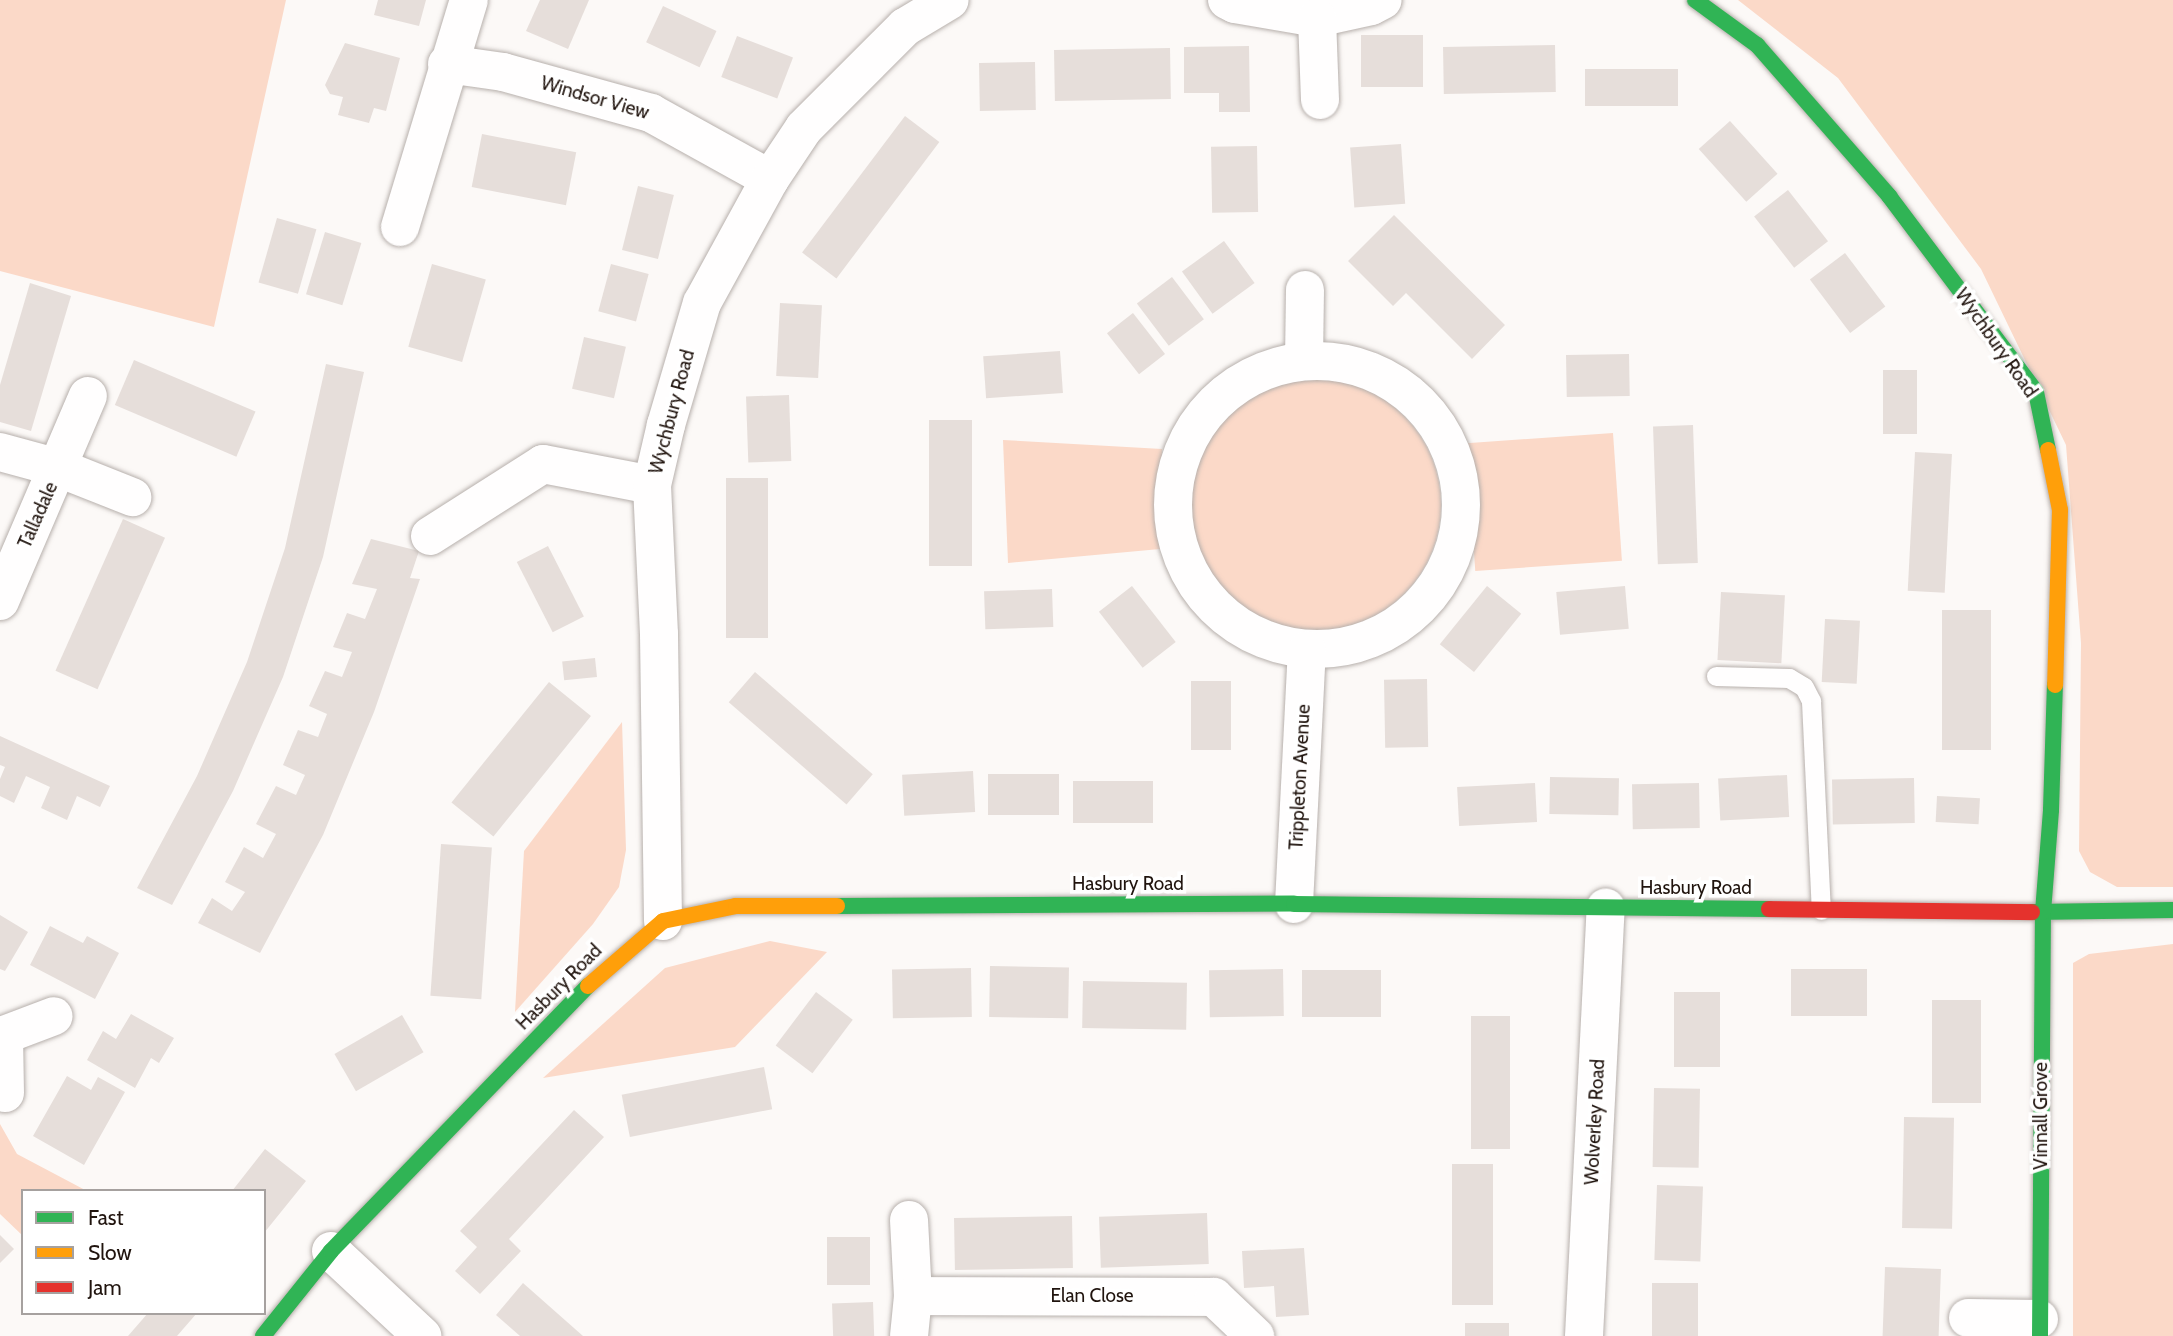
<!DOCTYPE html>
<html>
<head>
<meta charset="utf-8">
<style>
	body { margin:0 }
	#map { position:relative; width:2173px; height:1336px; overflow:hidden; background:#fcf9f7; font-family:Cabin,sans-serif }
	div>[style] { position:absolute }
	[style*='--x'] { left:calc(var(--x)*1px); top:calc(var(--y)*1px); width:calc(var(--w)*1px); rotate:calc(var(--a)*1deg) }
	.green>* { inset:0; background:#fbd9c8; transform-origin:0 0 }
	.round { border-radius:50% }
	.building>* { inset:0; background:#e6deda; transform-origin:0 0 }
	.roads { filter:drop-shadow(0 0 2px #b7b0ac) drop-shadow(0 0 2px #b7b0ac) }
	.lane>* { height:19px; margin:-9.5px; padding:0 9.5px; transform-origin:9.5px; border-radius:9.5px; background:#fffefe }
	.street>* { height:38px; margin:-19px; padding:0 19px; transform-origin:19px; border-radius:19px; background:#fffefe }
	.street>.ring { margin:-19px; padding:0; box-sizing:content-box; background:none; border:38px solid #fffefe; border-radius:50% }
	.fast>* { height:16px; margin:-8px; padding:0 8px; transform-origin:8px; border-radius:8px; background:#30b455 }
	.slow>* { height:16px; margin:-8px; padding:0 8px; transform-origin:8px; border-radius:8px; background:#ff9f0a }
	.jam>* { height:16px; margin:-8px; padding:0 8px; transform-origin:8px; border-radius:8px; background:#e5322d }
	span { translate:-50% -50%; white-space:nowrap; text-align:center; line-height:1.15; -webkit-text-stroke:7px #fff; paint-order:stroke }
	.street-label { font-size:19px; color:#20140e }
	.legend { position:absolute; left:21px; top:1189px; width:245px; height:126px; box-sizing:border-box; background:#fff; border:2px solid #a6a19f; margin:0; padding:9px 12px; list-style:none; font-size:21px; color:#20140e }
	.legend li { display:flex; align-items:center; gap:14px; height:35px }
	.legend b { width:35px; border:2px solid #a6a19f }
</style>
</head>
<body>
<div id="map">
	<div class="green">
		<div style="clip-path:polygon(0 0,286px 0,214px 327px,0 271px)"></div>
		<div style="clip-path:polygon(1738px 0,2173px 0,2173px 887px,2117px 887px,2090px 872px,2079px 851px,2081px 643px,2066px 445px,1981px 269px,1838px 78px)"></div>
		<div class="round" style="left:1189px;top:379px;width:252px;height:252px"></div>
		<div style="left:1613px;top:433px;width:128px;height:147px;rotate:86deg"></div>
		<div style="clip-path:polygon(1003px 440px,1162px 449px,1160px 549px,1008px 563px)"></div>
		<div style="clip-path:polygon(622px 722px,626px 850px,619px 887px,593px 924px,515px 1012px,524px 851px)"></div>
		<div style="clip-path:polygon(770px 941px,827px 952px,735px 1047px,543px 1078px,665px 968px)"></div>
		<div style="clip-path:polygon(2173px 944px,2173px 1336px,2073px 1336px,2073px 963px,2089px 954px)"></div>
		<div style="clip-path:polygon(0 1124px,17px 1154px,87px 1191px,23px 1191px,23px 1236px,0 1214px)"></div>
	</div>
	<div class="building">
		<div style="clip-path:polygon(378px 0,426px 0,419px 26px,374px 15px)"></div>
		<div style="clip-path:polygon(540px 0,589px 0,568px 49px,526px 31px)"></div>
		<div style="left:663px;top:6px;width:59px;height:40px;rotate:25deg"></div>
		<div style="left:1423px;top:35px;width:52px;height:62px;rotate:90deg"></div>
		<div style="left:737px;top:36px;width:60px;height:44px;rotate:21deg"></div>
		<div style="clip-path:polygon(345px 43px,400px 58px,386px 111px,374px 108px,369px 123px,338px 115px,343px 97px,330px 94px,325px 85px)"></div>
		<div style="left:1555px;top:45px;width:47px;height:112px;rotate:89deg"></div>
		<div style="clip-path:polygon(1249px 46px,1250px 112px,1219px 112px,1219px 93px,1184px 93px,1184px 47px)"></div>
		<div style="left:1170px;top:48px;width:51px;height:116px;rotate:89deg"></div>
		<div style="left:1035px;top:62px;width:48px;height:56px;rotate:89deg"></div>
		<div style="left:1585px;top:69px;width:93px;height:37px"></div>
		<div style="left:905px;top:116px;width:43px;height:171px;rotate:37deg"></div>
		<div style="left:1730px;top:121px;width:71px;height:42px;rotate:48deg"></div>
		<div style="left:482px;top:134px;width:96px;height:54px;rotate:11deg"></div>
		<div style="left:1401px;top:144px;width:60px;height:51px;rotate:86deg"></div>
		<div style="left:1257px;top:146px;width:66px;height:46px;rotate:89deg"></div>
		<div style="left:638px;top:186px;width:37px;height:66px;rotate:14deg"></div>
		<div style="left:1788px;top:190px;width:65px;height:43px;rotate:52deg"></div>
		<div style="clip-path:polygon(1394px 215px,1505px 325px,1472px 359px,1406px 293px,1393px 306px,1348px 261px)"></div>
		<div style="left:277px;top:218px;width:41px;height:67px;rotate:16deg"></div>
		<div style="left:325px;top:232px;width:38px;height:65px;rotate:17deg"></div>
		<div style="left:1224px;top:241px;width:52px;height:52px;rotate:54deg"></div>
		<div style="left:1845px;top:253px;width:67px;height:44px;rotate:53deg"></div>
		<div style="left:432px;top:264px;width:56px;height:86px;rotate:16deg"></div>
		<div style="left:611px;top:264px;width:39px;height:49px;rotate:15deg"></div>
		<div style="left:1172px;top:277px;width:53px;height:44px;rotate:53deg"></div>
		<div style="clip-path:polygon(30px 283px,71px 296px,31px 431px,0 422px,0 385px)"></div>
		<div style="left:780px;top:303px;width:42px;height:73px;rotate:3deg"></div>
		<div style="left:1133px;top:313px;width:52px;height:33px;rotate:52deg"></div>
		<div style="left:584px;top:337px;width:43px;height:53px;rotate:13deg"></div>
		<div style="left:1060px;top:351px;width:42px;height:77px;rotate:86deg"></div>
		<div style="left:1629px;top:354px;width:42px;height:63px;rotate:89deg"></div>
		<div style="left:134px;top:360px;width:132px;height:49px;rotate:23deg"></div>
		<div style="clip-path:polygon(326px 364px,364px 372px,323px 557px,283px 677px,233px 791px,172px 905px,137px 888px,197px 776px,247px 662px,285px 548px)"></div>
		<div style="left:1883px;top:370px;width:34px;height:64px"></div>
		<div style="left:789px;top:395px;width:66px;height:43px;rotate:88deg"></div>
		<div style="left:972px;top:420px;width:146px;height:43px;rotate:90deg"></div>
		<div style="left:1693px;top:425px;width:138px;height:40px;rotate:88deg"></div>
		<div style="left:1915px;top:452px;width:37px;height:139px;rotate:3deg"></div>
		<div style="left:726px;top:478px;width:42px;height:160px"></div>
		<div style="left:123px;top:519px;width:46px;height:166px;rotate:24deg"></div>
		<div style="clip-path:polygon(371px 539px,419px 551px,410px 578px,420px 579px,374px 712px,323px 835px,260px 953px,198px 923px,212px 898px,232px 911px,245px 892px,225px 882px,244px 847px,263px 858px,276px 834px,256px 824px,276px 786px,296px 795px,305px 775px,283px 765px,298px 730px,318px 737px,327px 714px,309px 706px,325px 671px,342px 677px,352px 652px,333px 647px,347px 613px,365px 619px,377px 589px,352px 584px)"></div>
		<div style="left:548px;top:546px;width:79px;height:35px;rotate:63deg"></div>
		<div style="left:1132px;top:586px;width:71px;height:42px;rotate:52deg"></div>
		<div style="left:1487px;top:586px;width:44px;height:75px;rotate:39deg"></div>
		<div style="left:1625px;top:586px;width:43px;height:69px;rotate:85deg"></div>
		<div style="left:1052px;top:589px;width:38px;height:68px;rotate:88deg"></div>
		<div style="left:1721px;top:592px;width:64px;height:68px;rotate:3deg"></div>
		<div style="left:1942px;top:610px;width:49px;height:140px"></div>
		<div style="left:1825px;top:619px;width:35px;height:63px;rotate:3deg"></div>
		<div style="left:595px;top:658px;width:19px;height:33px;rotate:84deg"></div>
		<div style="left:755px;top:672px;width:156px;height:40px;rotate:41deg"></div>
		<div style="left:1427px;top:679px;width:68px;height:43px;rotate:89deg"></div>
		<div style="left:1191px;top:681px;width:40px;height:69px"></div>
		<div style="left:549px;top:682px;width:54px;height:155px;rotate:39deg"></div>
		<div style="clip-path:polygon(0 736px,110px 786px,100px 807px,77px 796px,67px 820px,41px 808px,50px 787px,26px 776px,14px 803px,0 796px,0 779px,5px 767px,0 765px)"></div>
		<div style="left:973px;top:771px;width:41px;height:71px;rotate:87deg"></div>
		<div style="left:988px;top:774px;width:71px;height:41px"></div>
		<div style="left:1787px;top:775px;width:42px;height:69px;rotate:87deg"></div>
		<div style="left:1550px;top:777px;width:69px;height:37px;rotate:1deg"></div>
		<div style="left:1914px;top:778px;width:45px;height:82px;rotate:89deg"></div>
		<div style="left:1073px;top:781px;width:80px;height:42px"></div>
		<div style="left:1535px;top:783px;width:39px;height:78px;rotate:87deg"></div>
		<div style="left:1699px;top:783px;width:45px;height:67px;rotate:89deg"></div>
		<div style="left:1937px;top:796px;width:43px;height:26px;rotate:3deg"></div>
		<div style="left:441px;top:844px;width:51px;height:152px;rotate:4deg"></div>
		<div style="clip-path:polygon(0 915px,28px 932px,5px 971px,0 969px)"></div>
		<div style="clip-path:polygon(50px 926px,83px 943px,87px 936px,119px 953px,95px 999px,30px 965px)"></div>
		<div style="left:990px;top:966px;width:79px;height:51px;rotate:1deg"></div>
		<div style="left:971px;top:968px;width:49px;height:79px;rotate:89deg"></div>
		<div style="left:1283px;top:969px;width:47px;height:74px;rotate:89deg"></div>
		<div style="left:1867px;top:969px;width:47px;height:76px;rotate:90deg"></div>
		<div style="left:1381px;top:970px;width:47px;height:79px;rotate:90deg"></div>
		<div style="left:1083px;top:981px;width:104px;height:47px;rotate:1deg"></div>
		<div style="left:816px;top:992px;width:46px;height:67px;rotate:37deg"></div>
		<div style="left:1674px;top:992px;width:46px;height:75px"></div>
		<div style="left:1932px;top:1000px;width:49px;height:103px"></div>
		<div style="clip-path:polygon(131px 1014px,174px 1038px,159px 1063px,151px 1058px,135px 1088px,87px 1060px,103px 1031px,116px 1039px)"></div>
		<div style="left:402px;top:1015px;width:43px;height:78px;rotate:60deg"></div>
		<div style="left:1471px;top:1016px;width:39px;height:133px"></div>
		<div style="left:764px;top:1067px;width:43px;height:145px;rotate:79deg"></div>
		<div style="clip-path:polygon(67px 1076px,91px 1090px,98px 1077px,125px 1092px,84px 1165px,33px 1136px)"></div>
		<div style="left:1654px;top:1088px;width:46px;height:79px;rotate:1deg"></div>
		<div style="clip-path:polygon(574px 1110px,604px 1137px,509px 1239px,521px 1251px,480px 1294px,455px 1271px,477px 1247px,460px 1231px)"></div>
		<div style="left:1904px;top:1117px;width:50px;height:111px;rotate:1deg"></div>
		<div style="clip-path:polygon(265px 1149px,306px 1181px,264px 1233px,264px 1191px,232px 1191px)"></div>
		<div style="left:1452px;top:1164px;width:41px;height:141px"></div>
		<div style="left:1657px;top:1185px;width:46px;height:75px;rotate:2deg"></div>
		<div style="left:1207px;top:1213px;width:51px;height:108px;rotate:88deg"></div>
		<div style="left:1072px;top:1216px;width:52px;height:118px;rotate:89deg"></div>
		<div style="clip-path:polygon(0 1235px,14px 1249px,0 1263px)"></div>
		<div style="left:827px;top:1237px;width:43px;height:48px"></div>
		<div style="clip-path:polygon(1304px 1248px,1309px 1315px,1276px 1317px,1274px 1286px,1244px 1288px,1242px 1251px)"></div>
		<div style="left:1885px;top:1267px;width:56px;height:69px;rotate:2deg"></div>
		<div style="clip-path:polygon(523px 1283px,583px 1336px,520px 1336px,496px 1315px)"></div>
		<div style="left:1652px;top:1283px;width:46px;height:53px"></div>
		<div style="left:873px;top:1302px;width:34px;height:41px;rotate:88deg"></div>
		<div style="clip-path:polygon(148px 1313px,197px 1313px,177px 1336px,128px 1336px)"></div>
		<div style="left:1465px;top:1323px;width:44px;height:13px"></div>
	</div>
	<div class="roads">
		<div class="lane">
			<div style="--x:1716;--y:676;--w:73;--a:1.6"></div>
			<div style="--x:1789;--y:678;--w:17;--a:31"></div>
			<div style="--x:1804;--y:687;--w:16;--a:63"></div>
			<div style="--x:1811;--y:701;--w:209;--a:87.3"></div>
		</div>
		<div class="street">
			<div style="--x:1227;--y:0;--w:9;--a:27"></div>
			<div style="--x:1235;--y:4;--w:83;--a:9.7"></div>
			<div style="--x:1317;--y:18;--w:55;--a:-12.5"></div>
			<div style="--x:1371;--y:6;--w:13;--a:-27"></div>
			<div style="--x:1317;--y:18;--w:82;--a:87.9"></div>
			<div style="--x:447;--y:64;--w:57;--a:8.1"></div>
			<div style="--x:503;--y:72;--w:154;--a:15.5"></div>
			<div style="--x:651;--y:113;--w:136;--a:29"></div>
			<div style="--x:400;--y:227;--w:237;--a:-73.1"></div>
			<div style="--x:1304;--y:361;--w:71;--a:-89.2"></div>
			<div class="ring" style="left:1173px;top:361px;width:250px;height:250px"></div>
			<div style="--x:0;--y:452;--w:61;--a:15.2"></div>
			<div style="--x:59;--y:468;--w:79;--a:21.7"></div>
			<div style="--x:430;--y:536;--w:134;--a:-32.5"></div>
			<div style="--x:543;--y:464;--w:111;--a:10.9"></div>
			<div style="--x:0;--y:601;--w:223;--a:-66.8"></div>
			<div style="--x:1294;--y:904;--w:254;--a:-87.1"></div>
			<div style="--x:663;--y:921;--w:287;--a:-90.8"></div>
			<div style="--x:659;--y:634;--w:149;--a:-92.7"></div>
			<div style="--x:652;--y:485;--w:62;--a:-76.9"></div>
			<div style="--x:666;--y:425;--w:127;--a:-73.6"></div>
			<div style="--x:702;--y:303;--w:141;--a:-61.3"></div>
			<div style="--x:770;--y:179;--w:61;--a:-56.3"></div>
			<div style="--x:804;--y:128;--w:143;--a:-45"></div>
			<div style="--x:905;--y:27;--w:52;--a:-31"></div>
			<div style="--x:5;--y:1093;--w:58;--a:-91"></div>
			<div style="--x:4;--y:1035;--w:53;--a:-20.8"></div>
			<div style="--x:909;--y:1220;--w:76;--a:87"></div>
			<div style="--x:913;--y:1296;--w:40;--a:95.7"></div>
			<div style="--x:331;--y:1251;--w:125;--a:43"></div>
			<div style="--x:913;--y:1296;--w:301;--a:0.2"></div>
			<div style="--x:1214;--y:1297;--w:57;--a:43.6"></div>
			<div style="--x:1968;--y:1318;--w:71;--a:0.8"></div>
			<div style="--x:1584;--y:1336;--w:429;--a:-87.1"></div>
		</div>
		<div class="fast">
			<div style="--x:1695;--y:0;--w:77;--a:36"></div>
			<div style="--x:1757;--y:45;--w:201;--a:48.8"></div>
			<div style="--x:1889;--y:196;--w:245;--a:53.1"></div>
			<div style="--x:2036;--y:392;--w:59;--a:78.3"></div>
			<div style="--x:837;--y:906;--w:457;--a:-0.3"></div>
			<div style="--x:1294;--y:904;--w:475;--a:0.6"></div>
			<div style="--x:2032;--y:912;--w:141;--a:-0.8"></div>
			<div style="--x:263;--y:1336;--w:109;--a:-51.3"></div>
			<div style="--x:331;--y:1251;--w:369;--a:-45.9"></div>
			<div style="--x:2040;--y:1336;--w:424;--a:-89.6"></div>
			<div style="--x:2043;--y:912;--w:102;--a:-85.5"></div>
			<div style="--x:2051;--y:810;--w:125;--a:-88.2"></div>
		</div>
		<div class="slow">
			<div style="--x:2048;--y:450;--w:61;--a:78.7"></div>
			<div style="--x:2060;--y:510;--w:175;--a:91.6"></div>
			<div style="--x:588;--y:986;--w:99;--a:-40.9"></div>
			<div style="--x:663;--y:921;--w:75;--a:-11.6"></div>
			<div style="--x:736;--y:906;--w:101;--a:0"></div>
		</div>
		<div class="jam">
			<div style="--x:1769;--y:909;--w:263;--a:0.7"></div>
		</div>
	</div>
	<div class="street-label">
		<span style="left:595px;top:98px;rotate:16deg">Windsor View</span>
		<span style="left:1996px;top:343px;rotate:55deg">Wychbury Road</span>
		<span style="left:672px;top:412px;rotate:-75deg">Wychbury Road</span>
		<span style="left:38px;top:515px;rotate:-66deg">Talladale</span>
		<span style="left:1300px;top:777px;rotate:-87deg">Trippleton Avenue</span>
		<span style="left:1128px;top:884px">Hasbury Road</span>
		<span style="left:1696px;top:888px">Hasbury Road</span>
		<span style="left:559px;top:987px;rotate:-45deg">Hasbury Road</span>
		<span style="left:2041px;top:1116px;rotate:-90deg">Vinnall Grove</span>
		<span style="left:1595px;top:1122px;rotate:-87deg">Wolverley Road</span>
		<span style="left:1092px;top:1296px">Elan Close</span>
	</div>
	<ul class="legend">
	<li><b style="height:9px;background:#30b455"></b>Fast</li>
	<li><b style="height:9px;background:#ff9f0a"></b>Slow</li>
	<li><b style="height:9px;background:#e5322d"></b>Jam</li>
	</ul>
</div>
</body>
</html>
